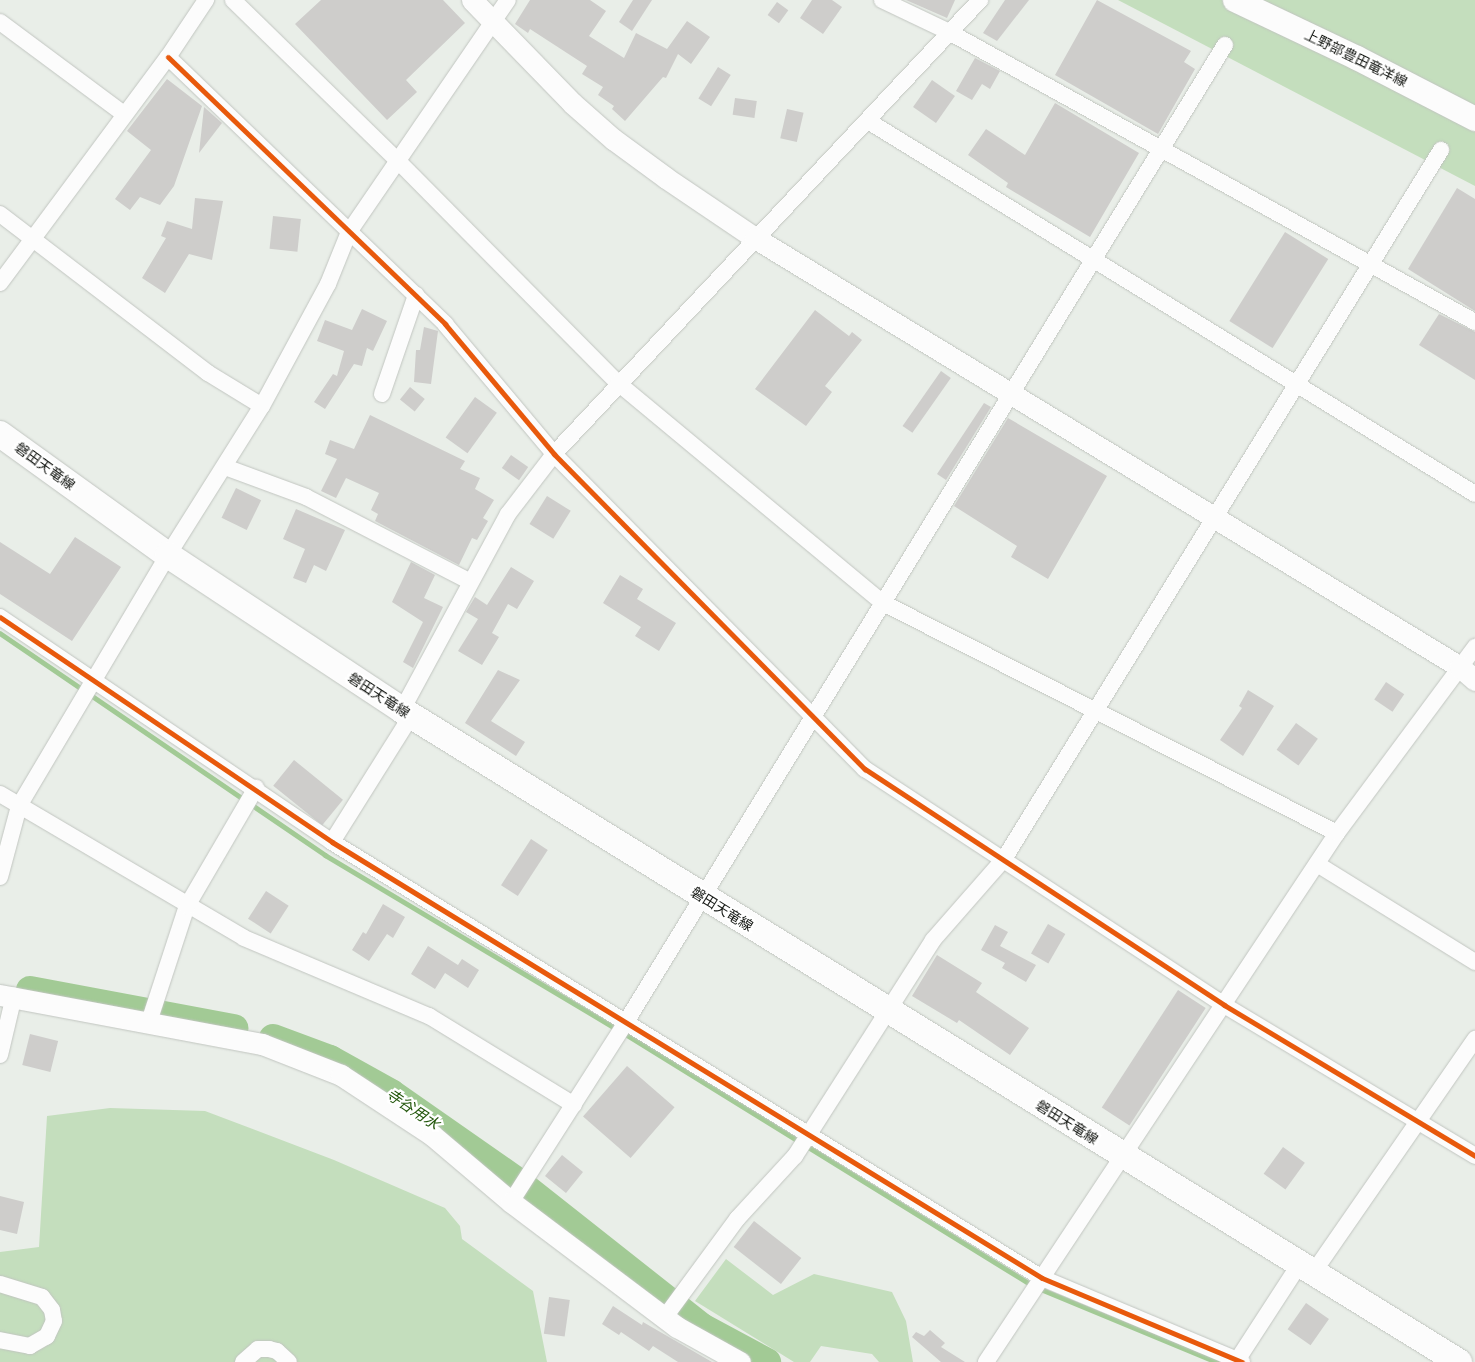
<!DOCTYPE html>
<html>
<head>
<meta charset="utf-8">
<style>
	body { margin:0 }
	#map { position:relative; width:1475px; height:1362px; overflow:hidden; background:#e9eee8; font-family:Barlow,"Noto Sans JP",sans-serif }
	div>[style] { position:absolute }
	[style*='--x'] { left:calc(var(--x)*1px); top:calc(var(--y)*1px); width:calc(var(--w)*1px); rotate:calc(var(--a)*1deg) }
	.green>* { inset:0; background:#c4debd }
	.stream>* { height:4.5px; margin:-2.25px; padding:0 2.25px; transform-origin:2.25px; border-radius:2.25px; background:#a2ca95 }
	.river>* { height:28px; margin:-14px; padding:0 14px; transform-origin:14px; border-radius:14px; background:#a2ca95 }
	.building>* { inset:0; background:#cecdcb; transform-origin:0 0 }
	.roads { filter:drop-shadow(0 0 1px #c1c5c0) drop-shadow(0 0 1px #c1c5c0) }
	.minor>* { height:16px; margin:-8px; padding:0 8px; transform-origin:8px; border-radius:8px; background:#fcfcfc }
	.tertiary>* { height:21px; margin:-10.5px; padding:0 10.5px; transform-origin:10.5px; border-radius:10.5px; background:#fcfcfc }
	.secondary>* { height:24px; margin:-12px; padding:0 12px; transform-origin:12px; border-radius:12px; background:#fcfcfc }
	.primary>* { height:26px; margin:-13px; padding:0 13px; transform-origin:13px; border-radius:13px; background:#fcfcfc }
	.cycleway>* { height:5px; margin:-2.5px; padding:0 2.5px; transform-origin:2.5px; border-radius:2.5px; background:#e8590c }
	span { translate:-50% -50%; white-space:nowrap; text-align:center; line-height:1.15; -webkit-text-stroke:4.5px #fff; paint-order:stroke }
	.street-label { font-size:14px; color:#141713 }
	.water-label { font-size:15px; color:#22560b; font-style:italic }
</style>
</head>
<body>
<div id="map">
	<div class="green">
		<div style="clip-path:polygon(1118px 0,1475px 0,1475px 186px)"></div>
		<div style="clip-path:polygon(110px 1108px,205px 1111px,334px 1160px,445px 1208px,460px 1226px,462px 1239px,533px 1291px,547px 1362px,0 1362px,0 1252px,39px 1247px,47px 1116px)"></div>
		<div style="clip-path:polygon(726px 1259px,773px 1295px,814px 1274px,892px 1292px,906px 1321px,913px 1362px,879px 1362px,872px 1354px,821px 1346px,810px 1362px,794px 1362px,695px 1301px)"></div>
	</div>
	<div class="stream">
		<div style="--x:0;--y:633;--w:394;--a:34.3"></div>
		<div style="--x:325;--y:855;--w:336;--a:30.8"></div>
		<div style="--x:614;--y:1027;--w:490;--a:31.7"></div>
		<div style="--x:1031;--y:1285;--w:201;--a:22.5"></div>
	</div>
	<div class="river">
		<div style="--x:30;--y:990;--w:208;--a:10.6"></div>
		<div style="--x:273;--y:1038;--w:61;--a:20.2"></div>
		<div style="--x:330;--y:1059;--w:70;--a:29.1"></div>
		<div style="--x:391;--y:1093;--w:154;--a:34.9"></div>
		<div style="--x:517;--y:1181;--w:236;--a:38.3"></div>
		<div style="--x:702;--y:1327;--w:74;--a:28.3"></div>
	</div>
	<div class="building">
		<div style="clip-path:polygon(321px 0,443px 0,465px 23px,406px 80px,417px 92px,387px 120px,295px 24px)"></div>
		<div style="clip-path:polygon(530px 0,590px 0,606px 11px,589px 36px,624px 58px,636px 33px,667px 49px,687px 21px,710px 37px,691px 64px,678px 54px,666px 78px,663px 77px,625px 121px,612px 109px,614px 106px,598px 95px,603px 87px,582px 74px,587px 66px,530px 29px,528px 33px,515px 24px)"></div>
		<div style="clip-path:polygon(633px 0,652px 0,632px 31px,619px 22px)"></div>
		<div style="clip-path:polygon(812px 0,832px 0,842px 7px,823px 34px,800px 18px)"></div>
		<div style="clip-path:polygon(906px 0,955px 0,947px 18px)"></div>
		<div style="clip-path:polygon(1005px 0,1029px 0,997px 41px,983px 33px)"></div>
		<div style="clip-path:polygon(1097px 0,1191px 51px,1184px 62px,1195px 69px,1158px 134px,1055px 75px)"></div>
		<div style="left:777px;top:2px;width:14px;height:16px;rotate:36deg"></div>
		<div style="clip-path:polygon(975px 58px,1000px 71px,990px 89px,982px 84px,972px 100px,956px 91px)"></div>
		<div style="left:718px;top:67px;width:15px;height:37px;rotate:32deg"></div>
		<div style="clip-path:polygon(167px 79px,202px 106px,174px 186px,160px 205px,140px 197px,130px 210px,115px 199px,151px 150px,127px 131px)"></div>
		<div style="left:932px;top:80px;width:28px;height:33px;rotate:35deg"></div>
		<div style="left:735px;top:98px;width:22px;height:17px;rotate:8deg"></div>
		<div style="clip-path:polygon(1055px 103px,1139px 153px,1090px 237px,1006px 187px,1008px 183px,968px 155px,986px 129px,1025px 155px)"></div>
		<div style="clip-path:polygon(204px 107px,222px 123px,199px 153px)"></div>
		<div style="left:787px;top:109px;width:17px;height:30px;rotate:13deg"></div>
		<div style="clip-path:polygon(1457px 188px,1475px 199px,1475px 311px,1408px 269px)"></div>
		<div style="clip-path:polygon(195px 198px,223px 201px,212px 260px,189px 254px,165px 293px,142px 278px,166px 238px,161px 236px,167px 221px,192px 229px)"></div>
		<div style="left:273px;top:216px;width:28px;height:33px;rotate:6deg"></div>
		<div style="left:1285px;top:232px;width:51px;height:105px;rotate:32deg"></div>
		<div style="clip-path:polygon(362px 309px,387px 321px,373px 351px,367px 348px,362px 366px,354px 364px,325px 409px,314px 402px,333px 374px,337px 376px,344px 351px,317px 341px,325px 320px,352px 330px)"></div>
		<div style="clip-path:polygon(815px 310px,849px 336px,852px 332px,862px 340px,825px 386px,832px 392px,806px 426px,755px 389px)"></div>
		<div style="clip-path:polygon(1439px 314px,1475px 332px,1475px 380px,1419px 345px)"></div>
		<div style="clip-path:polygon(424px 327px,438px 331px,431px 384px,414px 382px,416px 350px,420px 350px)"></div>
		<div style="left:941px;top:371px;width:12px;height:67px;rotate:35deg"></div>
		<div style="left:410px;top:387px;width:19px;height:16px;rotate:39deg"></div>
		<div style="left:475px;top:397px;width:27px;height:50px;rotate:36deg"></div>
		<div style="clip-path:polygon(984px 403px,991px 407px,946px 480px,937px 474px)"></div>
		<div style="clip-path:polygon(370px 415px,465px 461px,460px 469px,480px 478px,475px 489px,494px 500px,483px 518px,488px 521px,477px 540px,472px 538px,459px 565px,375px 521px,378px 514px,371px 510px,379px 493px,346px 478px,336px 498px,321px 491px,337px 459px,325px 454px,330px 440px,354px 449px)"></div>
		<div style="clip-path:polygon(1008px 418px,1107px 476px,1048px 579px,1011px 557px,1017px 546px,954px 506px)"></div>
		<div style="left:511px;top:455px;width:21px;height:16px;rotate:35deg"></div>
		<div style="left:236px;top:488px;width:28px;height:33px;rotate:26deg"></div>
		<div style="left:547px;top:496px;width:28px;height:33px;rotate:32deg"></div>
		<div style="clip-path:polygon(296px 509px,345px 530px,326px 571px,314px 565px,306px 583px,293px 578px,305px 549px,283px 539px)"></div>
		<div style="clip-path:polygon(75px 537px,121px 567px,72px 641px,0 594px,0 542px,50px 574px)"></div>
		<div style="clip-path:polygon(411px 562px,435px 575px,424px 598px,443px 607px,413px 668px,403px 662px,423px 622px,392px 602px)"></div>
		<div style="clip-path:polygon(511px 567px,534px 581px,517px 609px,508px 604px,492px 633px,499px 637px,482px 665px,458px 651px,478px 619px,466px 612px,475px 597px,487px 605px)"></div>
		<div style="clip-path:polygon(620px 575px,643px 589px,637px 599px,676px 623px,659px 651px,635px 636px,641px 627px,603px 603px)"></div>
		<div style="clip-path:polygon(498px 670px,520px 680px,491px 721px,525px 742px,516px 756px,465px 723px)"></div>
		<div style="left:1386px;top:682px;width:22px;height:21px;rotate:34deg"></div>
		<div style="clip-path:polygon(1248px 690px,1274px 706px,1243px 756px,1220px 740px,1242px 708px,1239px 706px)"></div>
		<div style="left:1296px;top:723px;width:27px;height:33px;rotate:36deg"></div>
		<div style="left:294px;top:760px;width:63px;height:33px;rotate:39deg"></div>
		<div style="left:531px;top:839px;width:20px;height:55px;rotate:33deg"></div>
		<div style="left:266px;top:891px;width:27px;height:33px;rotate:33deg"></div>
		<div style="clip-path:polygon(383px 904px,405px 917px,393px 938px,387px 934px,369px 961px,352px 950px,363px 932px,366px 934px)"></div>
		<div style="left:1048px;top:924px;width:20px;height:34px;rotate:30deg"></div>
		<div style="clip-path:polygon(995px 925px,1008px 932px,1000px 946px,1036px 965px,1026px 982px,1002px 968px,1005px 963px,981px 950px)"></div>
		<div style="clip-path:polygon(428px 946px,458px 965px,462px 959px,479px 970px,468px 988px,445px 973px,435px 989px,411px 974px)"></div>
		<div style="clip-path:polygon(937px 955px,982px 983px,976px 992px,1029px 1028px,1010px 1055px,959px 1020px,957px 1023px,912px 996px)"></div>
		<div style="left:1178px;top:990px;width:33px;height:140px;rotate:33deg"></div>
		<div style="left:30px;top:1034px;width:29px;height:32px;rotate:14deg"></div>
		<div style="left:627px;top:1066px;width:63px;height:67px;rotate:41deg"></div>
		<div style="left:1283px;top:1147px;width:27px;height:33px;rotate:36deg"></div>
		<div style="left:562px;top:1155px;width:27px;height:27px;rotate:39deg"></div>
		<div style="clip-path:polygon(0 1196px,24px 1202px,17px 1234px,0 1230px)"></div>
		<div style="left:754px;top:1221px;width:60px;height:33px;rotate:38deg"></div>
		<div style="left:549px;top:1297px;width:21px;height:37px;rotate:8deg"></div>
		<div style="left:1306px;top:1303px;width:28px;height:32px;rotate:35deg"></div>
		<div style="clip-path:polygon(613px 1306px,642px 1325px,643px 1322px,712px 1362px,678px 1362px,653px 1346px,649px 1351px,621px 1332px,619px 1335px,602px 1324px)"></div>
		<div style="clip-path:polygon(930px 1330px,945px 1343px,941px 1347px,965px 1362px,941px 1362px,912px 1337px,916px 1332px,924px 1336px)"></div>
	</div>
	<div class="roads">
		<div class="minor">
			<div style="--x:233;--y:0;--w:232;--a:44.3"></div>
			<div style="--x:399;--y:162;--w:311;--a:45.3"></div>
			<div style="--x:618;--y:383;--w:344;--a:39.7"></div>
			<div style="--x:883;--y:603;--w:509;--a:26.87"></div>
			<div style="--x:882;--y:0;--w:74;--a:25.5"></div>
			<div style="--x:949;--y:32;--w:601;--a:28.87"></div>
			<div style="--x:0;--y:22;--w:154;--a:36.6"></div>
			<div style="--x:168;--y:57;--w:385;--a:43.9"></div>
			<div style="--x:445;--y:324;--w:170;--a:50"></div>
			<div style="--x:554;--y:454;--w:443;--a:45.4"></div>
			<div style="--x:865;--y:769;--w:430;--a:33.3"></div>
			<div style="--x:1224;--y:1005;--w:293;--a:31"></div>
			<div style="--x:868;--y:121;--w:712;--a:31.57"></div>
			<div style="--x:0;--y:214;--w:262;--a:37.4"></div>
			<div style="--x:208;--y:373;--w:63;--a:31.4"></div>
			<div style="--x:0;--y:283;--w:282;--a:-53.4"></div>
			<div style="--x:168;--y:57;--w:69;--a:-56.3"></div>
			<div style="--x:382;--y:394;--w:105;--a:-71"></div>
			<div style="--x:225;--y:467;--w:86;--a:20.3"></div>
			<div style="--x:306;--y:497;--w:183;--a:27.3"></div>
			<div style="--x:0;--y:617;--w:401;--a:34.1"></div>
			<div style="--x:332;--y:842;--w:833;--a:31.55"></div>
			<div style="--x:1042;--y:1278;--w:217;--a:22.8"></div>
			<div style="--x:402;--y:710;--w:223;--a:-61.6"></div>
			<div style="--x:508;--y:514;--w:76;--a:-52.5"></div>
			<div style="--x:554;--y:454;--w:623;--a:-46.82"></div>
			<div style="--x:0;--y:794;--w:283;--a:30.5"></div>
			<div style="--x:244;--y:938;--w:201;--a:22.9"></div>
			<div style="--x:429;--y:1016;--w:170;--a:31.5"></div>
			<div style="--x:332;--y:842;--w:149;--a:-57.9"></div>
			<div style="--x:1317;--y:864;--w:186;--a:31.8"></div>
			<div style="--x:0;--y:877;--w:73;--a:-75"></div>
			<div style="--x:19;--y:806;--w:292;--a:-59.3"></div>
			<div style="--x:168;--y:555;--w:176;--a:-57.8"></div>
			<div style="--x:262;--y:406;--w:139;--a:-61.6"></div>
			<div style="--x:328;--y:284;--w:56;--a:-68"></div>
			<div style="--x:349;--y:232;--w:281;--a:-55.6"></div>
			<div style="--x:149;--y:1022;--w:122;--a:-71.9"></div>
			<div style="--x:187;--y:906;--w:137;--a:-59.7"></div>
			<div style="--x:0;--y:1055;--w:61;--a:-76.7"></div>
			<div style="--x:511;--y:1202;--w:214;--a:-57.4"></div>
			<div style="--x:626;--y:1022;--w:1146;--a:-58.49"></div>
			<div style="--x:1313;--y:1273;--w:285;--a:-55.3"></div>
			<div style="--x:0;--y:1284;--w:44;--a:17.2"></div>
			<div style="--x:42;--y:1297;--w:16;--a:52"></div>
			<div style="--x:52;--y:1310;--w:11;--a:80"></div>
			<div style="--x:54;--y:1321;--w:17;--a:115"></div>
			<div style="--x:47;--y:1336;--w:20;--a:150"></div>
			<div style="--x:30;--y:1346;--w:31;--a:-169"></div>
			<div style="--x:665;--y:1317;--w:122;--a:-53.7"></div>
			<div style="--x:737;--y:1219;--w:86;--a:-47.4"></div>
			<div style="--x:795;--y:1156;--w:256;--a:-57.4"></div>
			<div style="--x:933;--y:940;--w:108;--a:-48.8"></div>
			<div style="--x:1004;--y:859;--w:833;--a:-58.35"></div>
			<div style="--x:243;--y:1362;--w:20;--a:-41"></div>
			<div style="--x:258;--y:1349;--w:11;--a:0"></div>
			<div style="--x:269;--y:1349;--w:8;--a:14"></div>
			<div style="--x:277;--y:1351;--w:16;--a:43"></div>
			<div style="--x:986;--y:1362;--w:635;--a:-56.44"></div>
			<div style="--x:1337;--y:833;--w:232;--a:-53.4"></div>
			<div style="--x:1236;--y:1362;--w:116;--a:-57"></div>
		</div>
		<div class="tertiary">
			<div style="--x:472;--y:0;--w:144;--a:45.8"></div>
			<div style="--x:572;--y:103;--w:55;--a:41.3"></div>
			<div style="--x:613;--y:139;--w:66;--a:36.3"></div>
			<div style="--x:666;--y:178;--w:107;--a:34"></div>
			<div style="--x:755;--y:238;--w:825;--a:31.32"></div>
			<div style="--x:1460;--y:667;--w:20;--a:41"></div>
			<div style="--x:0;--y:995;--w:267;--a:10.6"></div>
			<div style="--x:262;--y:1044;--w:85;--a:21.4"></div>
			<div style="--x:341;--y:1075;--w:109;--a:33.4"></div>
			<div style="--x:432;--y:1135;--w:104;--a:40.3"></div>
			<div style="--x:511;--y:1202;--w:208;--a:37"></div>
			<div style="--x:677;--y:1327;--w:72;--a:29.1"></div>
		</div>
		<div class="secondary">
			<div style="--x:1235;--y:0;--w:135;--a:25.4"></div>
			<div style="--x:1357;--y:58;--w:133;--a:27.3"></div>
		</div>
		<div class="primary">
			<div style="--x:0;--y:434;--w:207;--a:35.8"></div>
			<div style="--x:168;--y:555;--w:281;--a:33.5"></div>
			<div style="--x:402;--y:710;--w:1242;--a:31.67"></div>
		</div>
	</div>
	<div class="cycleway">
		<div style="--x:168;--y:57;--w:385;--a:43.9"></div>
		<div style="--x:445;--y:324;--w:170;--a:50"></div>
		<div style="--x:554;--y:454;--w:443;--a:45.4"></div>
		<div style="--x:865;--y:769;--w:430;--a:33.3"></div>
		<div style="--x:1224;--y:1005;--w:293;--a:31"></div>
		<div style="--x:0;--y:617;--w:401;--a:34.1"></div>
		<div style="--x:332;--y:842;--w:833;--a:31.55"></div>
		<div style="--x:1042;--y:1278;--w:217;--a:22.8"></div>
	</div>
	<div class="street-label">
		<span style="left:1356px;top:58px;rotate:26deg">上野部豊田竜洋線</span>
		<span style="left:45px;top:466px;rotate:36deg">磐田天竜線</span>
		<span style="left:379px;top:695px;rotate:33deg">磐田天竜線</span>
		<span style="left:722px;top:909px;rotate:32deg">磐田天竜線</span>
		<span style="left:1067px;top:1122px;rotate:32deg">磐田天竜線</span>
	</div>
	<div class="water-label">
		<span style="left:413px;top:1109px;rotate:34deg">寺谷用水</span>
	</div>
</div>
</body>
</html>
